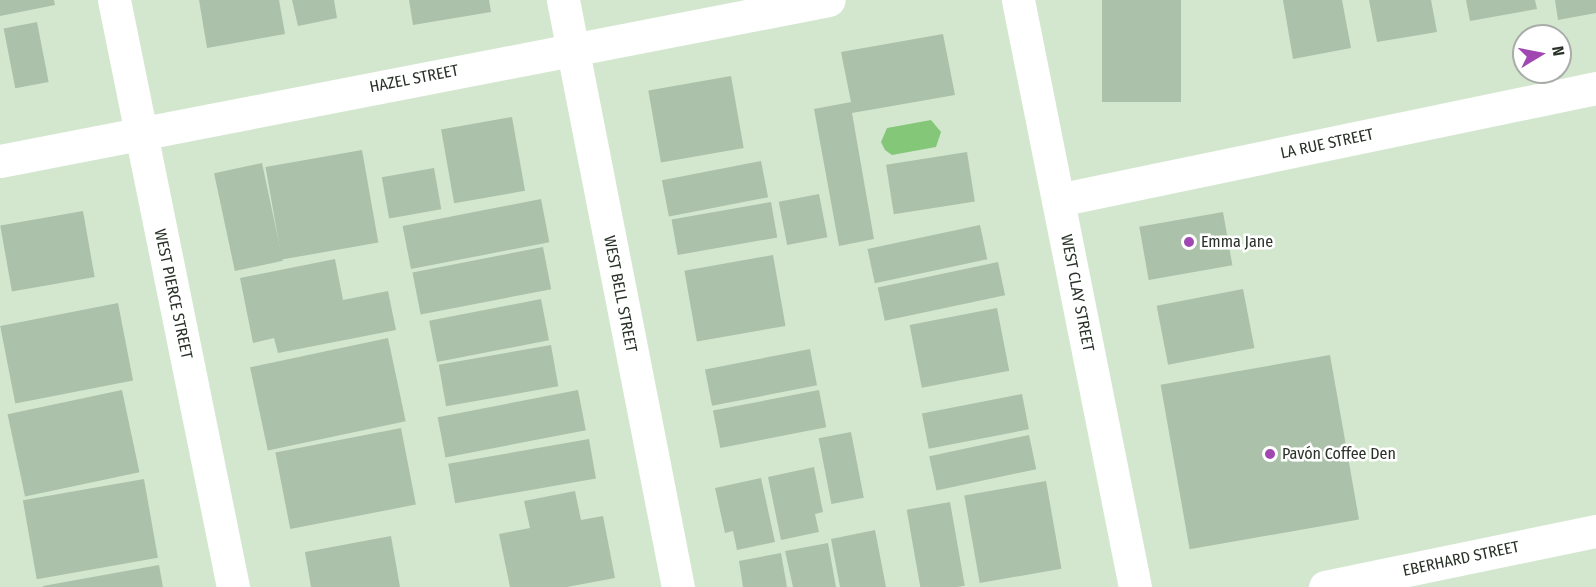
<!DOCTYPE html>
<html>
<head>
<meta charset="utf-8">
<style>
	body { margin:0 }
	#map { position:relative; width:1596px; height:587px; overflow:hidden; background:#d3e7cf; font-family:"Fira Sans Condensed",sans-serif }
	div>[style] { position:absolute }
	[style*='--x'] { left:calc(var(--x)*1px); top:calc(var(--y)*1px); width:calc(var(--w)*1px); rotate:calc(var(--a)*1deg) }
	.water>* { inset:0; background:#84c778 }
	.building>* { inset:0; background:#acc1a9; transform-origin:0 0 }
	.minor>* { height:33px; margin:-16.5px; padding:0 16.5px; transform-origin:16.5px; border-radius:16.5px; background:#fff }
	.dots>* { width:16px; height:16px; translate:-50% -50%; box-sizing:border-box; border:3px solid #fff; border-radius:50% }
	span { translate:-50% -50%; white-space:nowrap; text-align:center; line-height:1.15; -webkit-text-stroke:5px #fff; paint-order:stroke }
	.street-label { font-size:16px; color:#293128 }
	.poi-label { font-size:16px; color:#293128 }
	.left { translate:0 -50%; text-align:left }
	.north { position:absolute; left:1512px; top:24px; width:60px; height:60px; box-sizing:border-box; background:#fff; border:2px solid #a9ada9; border-radius:50%; rotate:80deg; font-size:16px; font-weight:700; line-height:24px; text-align:center; color:#293128 }
	.north::after { content:''; display:block; margin:auto; width:21px; height:27px; background:#a047b2; clip-path:polygon(50% 0,100% 100%,50% 72%,0 100%) }
</style>
</head>
<body>
<div id="map">
	<div class="water">
		<div style="clip-path:polygon(931px 120px,941px 132px,936px 147px,892px 155px,885px 150px,881px 142px,887px 128px)"></div>
	</div>
	<div class="building">
		<div style="clip-path:polygon(0 0,54px 0,55px 5px,0 16px)"></div>
		<div style="clip-path:polygon(199px 0,279px 0,285px 34px,207px 48px)"></div>
		<div style="clip-path:polygon(292px 0,334px 0,337px 18px,298px 26px)"></div>
		<div style="clip-path:polygon(409px 0,489px 0,491px 12px,413px 25px)"></div>
		<div style="left:1102px;top:0;width:79px;height:102px"></div>
		<div style="clip-path:polygon(1283px 0,1342px 0,1351px 48px,1293px 59px)"></div>
		<div style="clip-path:polygon(1369px 0,1431px 0,1437px 32px,1377px 42px)"></div>
		<div style="clip-path:polygon(1466px 0,1535px 0,1537px 9px,1470px 21px)"></div>
		<div style="clip-path:polygon(1555px 0,1596px 0,1596px 13px,1558px 20px)"></div>
		<div style="left:37px;top:22px;width:61px;height:34px;rotate:79deg"></div>
		<div style="clip-path:polygon(943px 34px,955px 95px,852px 113px,874px 239px,839px 246px,814px 109px,851px 102px,841px 52px)"></div>
		<div style="left:731px;top:76px;width:73px;height:84px;rotate:80deg"></div>
		<div style="left:512px;top:117px;width:75px;height:72px;rotate:80deg"></div>
		<div style="left:362px;top:150px;width:94px;height:98px;rotate:80deg"></div>
		<div style="left:967px;top:152px;width:50px;height:82px;rotate:81deg"></div>
		<div style="left:761px;top:161px;width:37px;height:101px;rotate:79deg"></div>
		<div style="left:262px;top:163px;width:100px;height:49px;rotate:78deg"></div>
		<div style="left:434px;top:168px;width:42px;height:53px;rotate:80deg"></div>
		<div style="left:819px;top:194px;width:44px;height:41px;rotate:79deg"></div>
		<div style="left:541px;top:199px;width:44px;height:141px;rotate:79deg"></div>
		<div style="left:771px;top:202px;width:36px;height:101px;rotate:80deg"></div>
		<div style="left:83px;top:211px;width:67px;height:84px;rotate:80deg"></div>
		<div style="left:1223px;top:212px;width:54px;height:85px;rotate:80deg"></div>
		<div style="left:980px;top:225px;width:35px;height:115px;rotate:78deg"></div>
		<div style="left:543px;top:247px;width:43px;height:133px;rotate:79deg"></div>
		<div style="left:773px;top:255px;width:72px;height:90px;rotate:80deg"></div>
		<div style="clip-path:polygon(335px 259px,343px 300px,388px 291px,396px 330px,278px 353px,274px 338px,253px 343px,240px 278px)"></div>
		<div style="left:998px;top:262px;width:34px;height:123px;rotate:78deg"></div>
		<div style="left:1243px;top:289px;width:60px;height:88px;rotate:79deg"></div>
		<div style="left:541px;top:299px;width:42px;height:114px;rotate:79deg"></div>
		<div style="left:118px;top:303px;width:79px;height:120px;rotate:79deg"></div>
		<div style="left:997px;top:308px;width:64px;height:89px;rotate:79deg"></div>
		<div style="left:388px;top:338px;width:85px;height:141px;rotate:78deg"></div>
		<div style="left:551px;top:345px;width:42px;height:114px;rotate:80deg"></div>
		<div style="left:810px;top:349px;width:37px;height:107px;rotate:79deg"></div>
		<div style="left:1330px;top:355px;width:167px;height:172px;rotate:80deg"></div>
		<div style="left:122px;top:390px;width:84px;height:117px;rotate:78deg"></div>
		<div style="left:578px;top:390px;width:41px;height:143px;rotate:79deg"></div>
		<div style="left:819px;top:390px;width:38px;height:108px;rotate:79deg"></div>
		<div style="left:1022px;top:394px;width:36px;height:102px;rotate:79deg"></div>
		<div style="left:401px;top:428px;width:78px;height:128px;rotate:79deg"></div>
		<div style="left:851px;top:432px;width:67px;height:33px;rotate:79deg"></div>
		<div style="left:1029px;top:435px;width:35px;height:102px;rotate:78deg"></div>
		<div style="left:589px;top:439px;width:40px;height:143px;rotate:80deg"></div>
		<div style="clip-path:polygon(814px 467px,823px 512px,815px 514px,819px 532px,781px 540px,768px 477px)"></div>
		<div style="clip-path:polygon(761px 478px,775px 542px,737px 550px,733px 531px,725px 533px,715px 488px)"></div>
		<div style="left:144px;top:479px;width:80px;height:123px;rotate:80deg"></div>
		<div style="left:1046px;top:481px;width:89px;height:83px;rotate:80deg"></div>
		<div style="clip-path:polygon(575px 491px,581px 520px,603px 516px,615px 578px,567px 587px,510px 587px,499px 534px,530px 528px,524px 501px)"></div>
		<div style="left:950px;top:502px;width:85px;height:44px;rotate:80deg"></div>
		<div style="clip-path:polygon(875px 530px,886px 587px,840px 587px,831px 539px)"></div>
		<div style="clip-path:polygon(391px 536px,400px 587px,311px 587px,305px 552px)"></div>
		<div style="clip-path:polygon(828px 543px,836px 587px,793px 587px,785px 551px)"></div>
		<div style="clip-path:polygon(781px 553px,787px 587px,743px 587px,739px 561px)"></div>
		<div style="clip-path:polygon(159px 565px,163px 587px,43px 587px,43px 586px)"></div>
	</div>
	<div class="minor">
		<div style="--x:114;--y:0;--w:599;--a:78.54"></div>
		<div style="--x:563;--y:0;--w:598;--a:78.92"></div>
		<div style="--x:1018;--y:0;--w:599;--a:78.73"></div>
		<div style="--x:0;--y:161;--w:844;--a:-10.99"></div>
		<div style="--x:1058;--y:200;--w:550;--a:-11.76"></div>
		<div style="--x:1325;--y:587;--w:277;--a:-11.7"></div>
	</div>
	<div class="dots">
		<div style="left:1189px;top:242px;background:#a047b2"></div>
		<div style="left:1270px;top:454px;background:#a047b2"></div>
	</div>
	<div class="street-label">
		<span style="left:414px;top:79px;rotate:-11deg">HAZEL STREET</span>
		<span style="left:1327px;top:144px;rotate:-12deg">LA RUE STREET</span>
		<span style="left:1077px;top:293px;rotate:79deg">WEST CLAY STREET</span>
		<span style="left:173px;top:294px;rotate:78deg">WEST PIERCE STREET</span>
		<span style="left:620px;top:294px;rotate:79deg">WEST BELL STREET</span>
		<span style="left:1461px;top:559px;rotate:-12deg">EBERHARD STREET</span>
	</div>
	<div class="poi-label">
		<span class="left" style="left:1201px;top:242px">Emma Jane</span>
		<span class="left" style="left:1282px;top:454px">Pavón Coffee Den</span>
	</div>
	<div class="north">N</div>
</div>
</body>
</html>
